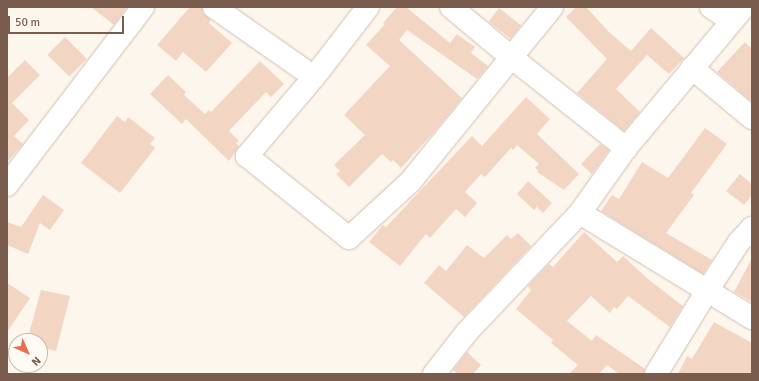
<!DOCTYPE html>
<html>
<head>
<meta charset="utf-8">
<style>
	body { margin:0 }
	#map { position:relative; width:759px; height:381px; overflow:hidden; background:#fdf6ec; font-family:Signika,sans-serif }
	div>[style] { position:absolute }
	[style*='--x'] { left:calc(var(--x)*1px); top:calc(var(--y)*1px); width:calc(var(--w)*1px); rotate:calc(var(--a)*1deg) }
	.building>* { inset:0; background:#f3d5c3; transform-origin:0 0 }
	.roads { filter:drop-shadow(0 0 1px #d1beb0) drop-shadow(0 0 1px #d1beb0) }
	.minor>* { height:22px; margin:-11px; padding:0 11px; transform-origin:11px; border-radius:11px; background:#fff }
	span { translate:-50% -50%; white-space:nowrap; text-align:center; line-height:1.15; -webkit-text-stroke:4px #fffaf3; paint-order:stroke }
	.frame { position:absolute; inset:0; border:8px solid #7a5c4d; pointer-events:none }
	.north { position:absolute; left:8px; top:333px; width:40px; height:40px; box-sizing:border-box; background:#fffaf3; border:1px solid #cabbb1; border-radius:50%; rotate:135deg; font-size:11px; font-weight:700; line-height:16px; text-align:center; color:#7a5c4d }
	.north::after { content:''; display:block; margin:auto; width:14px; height:18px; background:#e76f51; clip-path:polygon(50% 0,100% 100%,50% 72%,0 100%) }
	.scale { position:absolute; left:8px; top:16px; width:116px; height:18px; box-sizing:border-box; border:2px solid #7a5c4d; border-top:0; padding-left:5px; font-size:12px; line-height:14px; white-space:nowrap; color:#7a5c4d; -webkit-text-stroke:3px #fffaf3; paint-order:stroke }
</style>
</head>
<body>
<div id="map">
	<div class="building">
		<div style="clip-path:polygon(91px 7px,127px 7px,114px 25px)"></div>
		<div style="clip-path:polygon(190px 7px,202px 7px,203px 13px,211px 20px,209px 23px,232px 43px,206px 72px,183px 52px,176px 61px,157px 45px)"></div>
		<div style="clip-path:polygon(397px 7px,406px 7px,450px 43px,457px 34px,475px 47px,471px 53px,488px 66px,477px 79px,407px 30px,399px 40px,462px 98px,435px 131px,401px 168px,393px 160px,391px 162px,382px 154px,349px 187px,336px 174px,340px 171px,334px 165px,365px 135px,344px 115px,390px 66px,366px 45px,385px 24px,383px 23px)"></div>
		<div style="clip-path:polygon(576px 7px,586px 7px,610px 33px,631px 51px,651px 28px,684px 58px,669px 74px,647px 55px,616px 89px,640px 112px,624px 131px,577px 93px,607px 59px,566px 17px)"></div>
		<div style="left:499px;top:8px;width:28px;height:17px;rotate:38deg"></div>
		<div style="left:65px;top:37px;width:31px;height:25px;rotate:45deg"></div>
		<div style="clip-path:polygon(745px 42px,752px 49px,752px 102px,717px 72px)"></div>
		<div style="clip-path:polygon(25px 60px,40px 75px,12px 103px,29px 120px,14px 136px,23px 144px,7px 162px,7px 78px)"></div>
		<div style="clip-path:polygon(260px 61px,284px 84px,271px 97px,266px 92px,229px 131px,239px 141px,236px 143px,239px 146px,229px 161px,186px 119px,182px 124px,150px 94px,168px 75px,186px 92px,184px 95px,205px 114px,209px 110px,211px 112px)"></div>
		<div style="clip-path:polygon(526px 97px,550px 119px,537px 134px,579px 174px,564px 190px,537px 172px,538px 170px,535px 168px,539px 164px,517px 145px,513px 150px,511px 148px,485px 177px,481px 174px,465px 192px,477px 203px,465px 217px,456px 209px,430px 238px,426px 234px,400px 266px,369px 242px,383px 225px,386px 227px,472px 136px,482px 146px)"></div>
		<div style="clip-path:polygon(117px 116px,125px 122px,128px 117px,155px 138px,150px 144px,155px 148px,120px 193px,81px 163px)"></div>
		<div style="clip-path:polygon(705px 128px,727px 144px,691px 193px,694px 195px,666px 233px,712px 260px,703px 274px,601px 211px,612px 195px,619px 199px,642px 162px,668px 178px)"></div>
		<div style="clip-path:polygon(600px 144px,609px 150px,592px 174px,581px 164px)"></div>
		<div style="clip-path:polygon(740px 174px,752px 184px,752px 195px,744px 205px,726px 191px)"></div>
		<div style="clip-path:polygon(528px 181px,552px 203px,543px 213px,537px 207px,534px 210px,517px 194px)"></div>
		<div style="clip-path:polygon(43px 195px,64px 210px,50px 230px,40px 223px,28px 254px,7px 245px,7px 222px,21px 227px)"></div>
		<div style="clip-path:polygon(584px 232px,617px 262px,623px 256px,648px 279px,683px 306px,670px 327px,628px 296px,617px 309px,614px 307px,610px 313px,591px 296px,567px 321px,592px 341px,596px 335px,645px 369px,644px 374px,619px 374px,607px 365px,599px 374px,569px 374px,578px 365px,551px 343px,553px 340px,516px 309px,531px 290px,528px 286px,549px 264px,553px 267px)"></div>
		<div style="clip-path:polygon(518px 233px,531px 246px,464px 317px,424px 283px,439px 265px,446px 271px,467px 245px,484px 258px,507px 235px,511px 239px)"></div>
		<div style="clip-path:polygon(752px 258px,752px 302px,734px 292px)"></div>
		<div style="clip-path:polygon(7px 283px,30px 298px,7px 332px)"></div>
		<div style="clip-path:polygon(41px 290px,70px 296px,56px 351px,40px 347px,40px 341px,27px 341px)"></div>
		<div style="clip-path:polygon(714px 322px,752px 343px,752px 374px,678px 374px,687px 356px,692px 359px)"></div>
		<div style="clip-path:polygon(467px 352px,481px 365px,473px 374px,457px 374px,453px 370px)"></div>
	</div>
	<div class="roads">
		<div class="minor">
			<div style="--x:214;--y:7;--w:122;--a:35"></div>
			<div style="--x:368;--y:7;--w:88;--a:127.6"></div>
			<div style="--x:314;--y:77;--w:104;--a:130.3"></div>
			<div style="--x:247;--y:156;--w:131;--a:38.8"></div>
			<div style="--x:349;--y:238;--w:83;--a:-42.6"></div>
			<div style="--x:410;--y:182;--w:225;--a:-50.9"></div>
			<div style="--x:451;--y:7;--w:78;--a:39.8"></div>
			<div style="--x:511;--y:57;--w:147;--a:38.4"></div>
			<div style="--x:711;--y:7;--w:24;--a:35"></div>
			<div style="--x:692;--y:68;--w:78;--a:39.8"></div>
			<div style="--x:7;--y:185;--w:224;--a:-52.6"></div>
			<div style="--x:580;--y:213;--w:202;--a:31.4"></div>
			<div style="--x:434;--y:374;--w:53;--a:-51.8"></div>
			<div style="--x:467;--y:332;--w:164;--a:-46.5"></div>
			<div style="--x:580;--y:213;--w:80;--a:-54.7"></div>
			<div style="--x:626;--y:148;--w:184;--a:-50.1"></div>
			<div style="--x:656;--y:374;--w:97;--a:-58.4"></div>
			<div style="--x:707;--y:291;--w:59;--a:-56.9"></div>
			<div style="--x:739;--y:242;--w:19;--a:-47"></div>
		</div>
	</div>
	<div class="frame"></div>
	<div class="north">N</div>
	<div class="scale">50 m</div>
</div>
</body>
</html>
